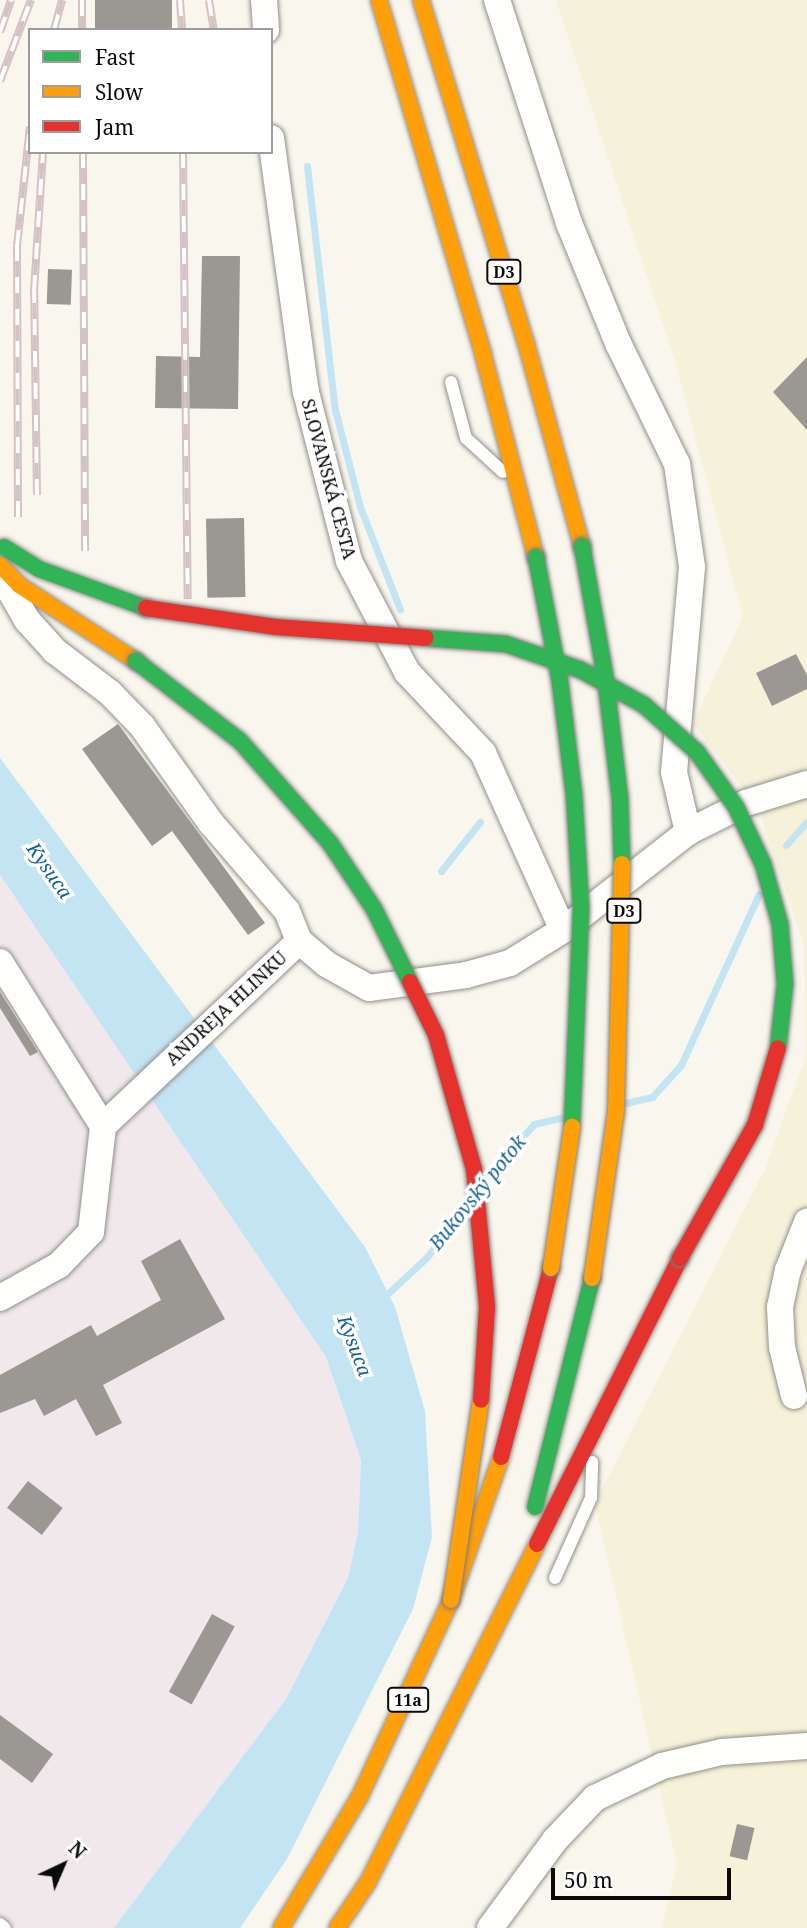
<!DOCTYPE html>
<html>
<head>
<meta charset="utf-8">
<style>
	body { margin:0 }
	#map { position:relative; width:807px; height:1928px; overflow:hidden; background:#f9f6ed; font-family:"Noto Serif",serif }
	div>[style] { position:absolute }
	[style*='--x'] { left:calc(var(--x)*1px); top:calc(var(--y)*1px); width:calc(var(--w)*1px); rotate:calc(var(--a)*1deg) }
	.industrial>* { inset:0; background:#f0e8eb }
	.farmland>* { inset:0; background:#f6f2d9 }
	.water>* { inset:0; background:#c3e4f3 }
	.stream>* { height:7px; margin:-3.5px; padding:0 3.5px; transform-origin:3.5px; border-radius:3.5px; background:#c3e4f3 }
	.building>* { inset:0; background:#9b9893; transform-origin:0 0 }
	.roads { filter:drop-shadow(0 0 2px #92908c) drop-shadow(0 0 2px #92908c) }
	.lane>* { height:12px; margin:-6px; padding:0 6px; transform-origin:6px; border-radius:6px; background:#fefefc }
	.street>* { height:26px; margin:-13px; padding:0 13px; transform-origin:13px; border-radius:13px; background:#fefefc }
	.fast>* { height:16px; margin:-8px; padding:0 8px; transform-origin:8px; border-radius:8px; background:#30b455 }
	.slow>* { height:16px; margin:-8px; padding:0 8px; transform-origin:8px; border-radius:8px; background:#ff9f0a }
	.jam>* { height:16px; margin:-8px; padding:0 8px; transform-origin:8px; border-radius:8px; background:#e5322d }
	.rail>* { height:8px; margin-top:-4px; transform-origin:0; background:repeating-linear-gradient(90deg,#fff 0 16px,#d5c3c3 0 32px); box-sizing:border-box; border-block:2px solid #d5c3c3 }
	.bridges { filter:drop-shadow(0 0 2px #7f7e7a) drop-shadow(0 0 2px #7f7e7a) }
	.fast-bridge>* { height:16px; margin:-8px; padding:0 8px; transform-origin:8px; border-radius:8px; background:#30b455 }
	.slow-bridge>* { height:16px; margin:-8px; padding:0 8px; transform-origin:8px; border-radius:8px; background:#ff9f0a }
	.jam-bridge>* { height:16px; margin:-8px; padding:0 8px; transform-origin:8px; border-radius:8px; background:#e5322d }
	span { translate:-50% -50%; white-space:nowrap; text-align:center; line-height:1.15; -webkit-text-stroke:7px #fff; paint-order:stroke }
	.shield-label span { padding:2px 5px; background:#fff; border:2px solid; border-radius:5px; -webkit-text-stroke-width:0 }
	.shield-label { font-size:16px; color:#0a0a0a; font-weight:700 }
	.street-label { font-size:18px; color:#0a0a0a }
	.water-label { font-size:19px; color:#15629a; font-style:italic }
	.legend { position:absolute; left:28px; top:28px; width:245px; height:126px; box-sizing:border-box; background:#fff; border:2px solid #9d9d9d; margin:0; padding:9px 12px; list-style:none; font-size:21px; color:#0a0a0a }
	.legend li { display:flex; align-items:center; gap:14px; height:35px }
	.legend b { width:35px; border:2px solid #9d9d9d }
	.north { position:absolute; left:28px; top:1830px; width:70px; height:70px; -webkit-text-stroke:5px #fff; paint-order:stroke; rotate:44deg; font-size:19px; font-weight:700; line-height:28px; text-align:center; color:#0a0a0a }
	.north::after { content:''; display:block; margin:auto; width:24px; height:32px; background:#0a0a0a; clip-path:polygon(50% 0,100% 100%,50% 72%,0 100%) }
	.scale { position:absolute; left:551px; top:1868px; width:180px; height:32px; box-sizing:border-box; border:4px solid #0a0a0a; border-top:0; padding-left:9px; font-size:21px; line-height:24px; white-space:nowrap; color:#0a0a0a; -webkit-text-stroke:5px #fff; paint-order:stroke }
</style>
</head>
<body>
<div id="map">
	<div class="industrial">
		<div style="clip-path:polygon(0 875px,326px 1357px,361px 1460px,358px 1532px,348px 1578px,286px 1699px,114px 1928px,0 1928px)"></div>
	</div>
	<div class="farmland">
		<div style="clip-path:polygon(556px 0,807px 0,807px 1928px,662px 1928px,677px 1864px,595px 1503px,765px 1169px,805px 1058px,804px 946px,759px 809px,693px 724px,743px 616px,674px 358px)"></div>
	</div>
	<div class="water">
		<div style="clip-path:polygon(0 758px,365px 1247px,395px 1307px,425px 1411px,432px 1537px,413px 1609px,287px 1859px,240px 1928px,114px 1928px,286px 1699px,348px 1578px,358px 1532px,361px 1460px,326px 1357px,0 875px)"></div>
	</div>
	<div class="stream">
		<div style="--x:307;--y:166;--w:246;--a:83.5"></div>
		<div style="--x:335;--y:410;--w:100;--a:75.5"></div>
		<div style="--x:360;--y:507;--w:110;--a:68.6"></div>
		<div style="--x:786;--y:845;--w:31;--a:-48"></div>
		<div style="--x:441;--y:871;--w:63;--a:-51.5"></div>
		<div style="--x:626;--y:1103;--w:27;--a:-13"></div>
		<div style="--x:652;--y:1097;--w:43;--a:-47.8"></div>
		<div style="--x:681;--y:1065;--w:188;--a:-65.5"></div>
		<div style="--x:488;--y:1176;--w:69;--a:-48.5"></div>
		<div style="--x:534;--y:1124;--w:27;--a:-13"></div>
		<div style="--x:383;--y:1298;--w:60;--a:-43"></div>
		<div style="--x:427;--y:1257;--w:61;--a:-52.9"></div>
	</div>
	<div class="building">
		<div style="left:95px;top:0;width:77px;height:30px"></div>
		<div style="clip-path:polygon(202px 256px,240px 256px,238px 409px,155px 408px,156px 356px,200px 357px)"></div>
		<div style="left:48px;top:269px;width:24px;height:35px;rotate:2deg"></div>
		<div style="clip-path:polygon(807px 357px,807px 430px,773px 392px)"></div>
		<div style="left:244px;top:518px;width:79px;height:38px;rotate:89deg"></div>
		<div style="clip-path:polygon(796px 654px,807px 675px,807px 689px,772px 706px,756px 673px)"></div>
		<div style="clip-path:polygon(118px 724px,265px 923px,248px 935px,172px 831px,152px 846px,82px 749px)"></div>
		<div style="clip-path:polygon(0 992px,38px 1052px,30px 1056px,0 1008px)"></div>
		<div style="clip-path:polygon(180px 1239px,225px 1319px,103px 1385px,122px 1423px,96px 1436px,76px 1399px,44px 1416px,35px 1399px,0 1413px,0 1375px,91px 1325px,97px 1336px,161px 1300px,141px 1261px)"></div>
		<div style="left:28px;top:1481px;width:44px;height:34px;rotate:38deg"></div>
		<div style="left:212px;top:1614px;width:26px;height:89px;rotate:29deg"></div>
		<div style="clip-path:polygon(0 1715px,53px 1754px,32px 1783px,0 1759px)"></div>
		<div style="left:737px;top:1824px;width:18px;height:33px;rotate:13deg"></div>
	</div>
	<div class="roads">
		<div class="lane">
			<div style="--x:451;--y:382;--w:58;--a:75"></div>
			<div style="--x:466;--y:438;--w:50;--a:42.6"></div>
			<div style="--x:555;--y:1578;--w:88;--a:-65.8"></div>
			<div style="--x:591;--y:1498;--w:36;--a:-88"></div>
			<div style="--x:0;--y:1924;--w:6;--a:39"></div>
		</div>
		<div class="street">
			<div style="--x:264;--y:0;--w:30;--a:86"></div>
			<div style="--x:497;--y:0;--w:234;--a:72.1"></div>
			<div style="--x:569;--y:223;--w:130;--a:67.8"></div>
			<div style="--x:618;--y:343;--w:135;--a:64"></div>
			<div style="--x:677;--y:464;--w:104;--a:81.7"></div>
			<div style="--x:692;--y:567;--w:206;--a:95"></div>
			<div style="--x:674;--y:772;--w:62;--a:76.9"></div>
			<div style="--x:271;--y:138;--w:256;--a:82.2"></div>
			<div style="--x:306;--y:392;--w:174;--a:75.7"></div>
			<div style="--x:349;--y:561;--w:125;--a:62.4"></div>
			<div style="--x:407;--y:672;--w:111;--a:46.8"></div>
			<div style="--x:483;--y:753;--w:194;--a:65.7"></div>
			<div style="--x:1;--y:575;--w:52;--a:60"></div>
			<div style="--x:27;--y:620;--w:42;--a:47.9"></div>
			<div style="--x:55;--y:651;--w:69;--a:37.4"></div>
			<div style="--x:110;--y:693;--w:46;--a:45.9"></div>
			<div style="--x:142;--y:726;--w:119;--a:54.6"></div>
			<div style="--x:211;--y:823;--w:116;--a:49.2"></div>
			<div style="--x:287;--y:911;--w:32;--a:68"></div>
			<div style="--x:299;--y:941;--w:35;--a:40"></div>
			<div style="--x:326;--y:964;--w:49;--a:29.2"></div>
			<div style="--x:369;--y:988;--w:98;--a:-7.6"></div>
			<div style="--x:466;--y:975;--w:46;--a:-15.3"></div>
			<div style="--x:510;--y:963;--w:62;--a:-31.9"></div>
			<div style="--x:563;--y:930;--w:159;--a:-38.1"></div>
			<div style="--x:688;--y:832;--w:65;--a:-26.6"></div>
			<div style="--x:746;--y:803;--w:64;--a:-17.3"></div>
			<div style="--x:0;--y:962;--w:194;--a:57.9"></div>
			<div style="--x:0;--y:1298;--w:68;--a:-29.2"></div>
			<div style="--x:59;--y:1265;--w:46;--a:-45.9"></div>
			<div style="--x:91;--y:1232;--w:107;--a:-83.5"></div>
			<div style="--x:103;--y:1126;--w:270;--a:-43.3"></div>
			<div style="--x:794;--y:1396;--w:50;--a:-103.8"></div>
			<div style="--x:782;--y:1347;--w:40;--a:-92.9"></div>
			<div style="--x:780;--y:1307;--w:38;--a:-78"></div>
			<div style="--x:788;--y:1270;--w:52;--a:-68.4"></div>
			<div style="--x:490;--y:1928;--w:109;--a:-53.5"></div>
			<div style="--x:555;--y:1840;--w:58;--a:-46.4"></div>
			<div style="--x:595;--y:1798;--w:74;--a:-25.5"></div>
			<div style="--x:662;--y:1766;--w:62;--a:-13.1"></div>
			<div style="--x:722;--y:1752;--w:85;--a:-4"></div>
		</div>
		<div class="fast">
			<div style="--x:4;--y:547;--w:41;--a:32.2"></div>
			<div style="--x:39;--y:569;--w:114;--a:20"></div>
			<div style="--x:535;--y:1507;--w:236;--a:-76"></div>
		</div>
		<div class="slow">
			<div style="--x:379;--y:0;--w:369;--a:73.6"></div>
			<div style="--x:483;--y:354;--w:210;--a:75.4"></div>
			<div style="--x:421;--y:0;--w:359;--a:73"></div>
			<div style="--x:526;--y:343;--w:211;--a:74.6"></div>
			<div style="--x:0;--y:565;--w:28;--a:46"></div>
			<div style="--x:19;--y:585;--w:140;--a:33"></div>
			<div style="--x:281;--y:1928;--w:154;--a:-59.1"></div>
			<div style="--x:360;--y:1796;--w:216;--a:-65.1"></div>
			<div style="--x:451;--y:1600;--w:151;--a:-70.7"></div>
			<div style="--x:337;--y:1928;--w:55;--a:-56"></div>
			<div style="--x:368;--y:1882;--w:378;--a:-63.4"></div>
		</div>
		<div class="jam">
			<div style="--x:501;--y:1457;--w:196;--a:-75.2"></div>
			<div style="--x:537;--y:1544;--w:320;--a:-63.4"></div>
		</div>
	</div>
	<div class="rail">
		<div style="--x:82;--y:0;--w:30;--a:90"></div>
		<div style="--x:180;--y:0;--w:30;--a:86"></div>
		<div style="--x:209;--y:0;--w:30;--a:81"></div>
		<div style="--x:54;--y:30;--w:31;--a:-75"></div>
		<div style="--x:0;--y:32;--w:34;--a:-71"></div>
		<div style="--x:0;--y:81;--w:87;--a:-69.1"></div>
		<div style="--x:83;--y:152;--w:399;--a:89.7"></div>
		<div style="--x:183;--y:152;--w:447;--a:89.4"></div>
		<div style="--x:37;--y:495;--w:204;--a:-90.8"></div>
		<div style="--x:34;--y:291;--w:139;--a:-86.3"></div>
		<div style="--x:18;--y:517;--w:271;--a:-90.2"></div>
		<div style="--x:17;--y:246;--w:120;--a:-83.8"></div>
	</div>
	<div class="bridges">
		<div class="fast-bridge">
			<div style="--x:582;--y:546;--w:131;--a:79.9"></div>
			<div style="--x:605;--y:675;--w:125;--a:83.1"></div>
			<div style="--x:620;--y:799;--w:65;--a:88.2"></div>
			<div style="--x:536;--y:557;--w:127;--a:79.1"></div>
			<div style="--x:560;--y:682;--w:113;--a:82.9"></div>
			<div style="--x:574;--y:794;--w:116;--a:86.5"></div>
			<div style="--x:581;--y:910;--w:217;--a:92.4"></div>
			<div style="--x:426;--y:638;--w:80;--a:4.3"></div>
			<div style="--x:506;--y:644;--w:79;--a:19.1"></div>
			<div style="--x:581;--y:670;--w:72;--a:29.1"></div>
			<div style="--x:644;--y:705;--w:71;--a:41.6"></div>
			<div style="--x:697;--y:752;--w:67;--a:54.7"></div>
			<div style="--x:736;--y:807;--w:63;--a:64.7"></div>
			<div style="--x:763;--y:864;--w:62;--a:74.2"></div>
			<div style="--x:780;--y:924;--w:60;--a:85.2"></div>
			<div style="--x:785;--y:984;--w:64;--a:96.2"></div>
			<div style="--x:136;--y:661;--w:131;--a:37.6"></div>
			<div style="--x:240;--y:741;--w:136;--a:48.6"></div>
			<div style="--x:330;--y:843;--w:79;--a:56.3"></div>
			<div style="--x:374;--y:909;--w:81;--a:63.7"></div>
		</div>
		<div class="slow-bridge">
			<div style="--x:551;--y:1268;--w:143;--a:-81.5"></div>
			<div style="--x:592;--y:1278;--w:169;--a:-81.8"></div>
			<div style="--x:616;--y:1111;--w:247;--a:-88.6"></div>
			<div style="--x:451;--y:1600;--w:202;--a:-81.5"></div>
		</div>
		<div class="jam-bridge">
			<div style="--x:146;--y:608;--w:132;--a:8.3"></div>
			<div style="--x:277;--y:627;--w:149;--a:4.2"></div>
			<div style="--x:410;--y:982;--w:59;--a:63.9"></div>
			<div style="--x:436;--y:1035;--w:139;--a:74.2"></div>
			<div style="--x:474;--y:1169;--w:139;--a:84.6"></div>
			<div style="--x:487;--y:1307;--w:93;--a:93.7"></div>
			<div style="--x:680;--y:1258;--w:153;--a:-60.6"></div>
			<div style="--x:755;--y:1125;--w:80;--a:-73.4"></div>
		</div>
	</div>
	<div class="shield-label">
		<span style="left:504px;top:272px">D3</span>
		<span style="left:624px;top:911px">D3</span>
		<span style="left:408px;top:1700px">11a</span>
	</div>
	<div class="street-label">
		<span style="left:329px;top:479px;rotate:75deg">SLOVANSKÁ CESTA</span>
		<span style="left:226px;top:1008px;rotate:-43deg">ANDREJA HLINKU</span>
	</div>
	<div class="water-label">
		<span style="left:49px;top:871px;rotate:55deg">Kysuca</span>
		<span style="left:478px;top:1193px;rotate:-51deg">Bukovský potok</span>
		<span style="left:354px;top:1346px;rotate:69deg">Kysuca</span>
	</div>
	<ul class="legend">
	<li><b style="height:9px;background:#30b455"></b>Fast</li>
	<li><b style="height:9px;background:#ff9f0a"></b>Slow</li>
	<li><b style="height:9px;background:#e5322d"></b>Jam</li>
	</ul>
	<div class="north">N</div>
	<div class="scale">50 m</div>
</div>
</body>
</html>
